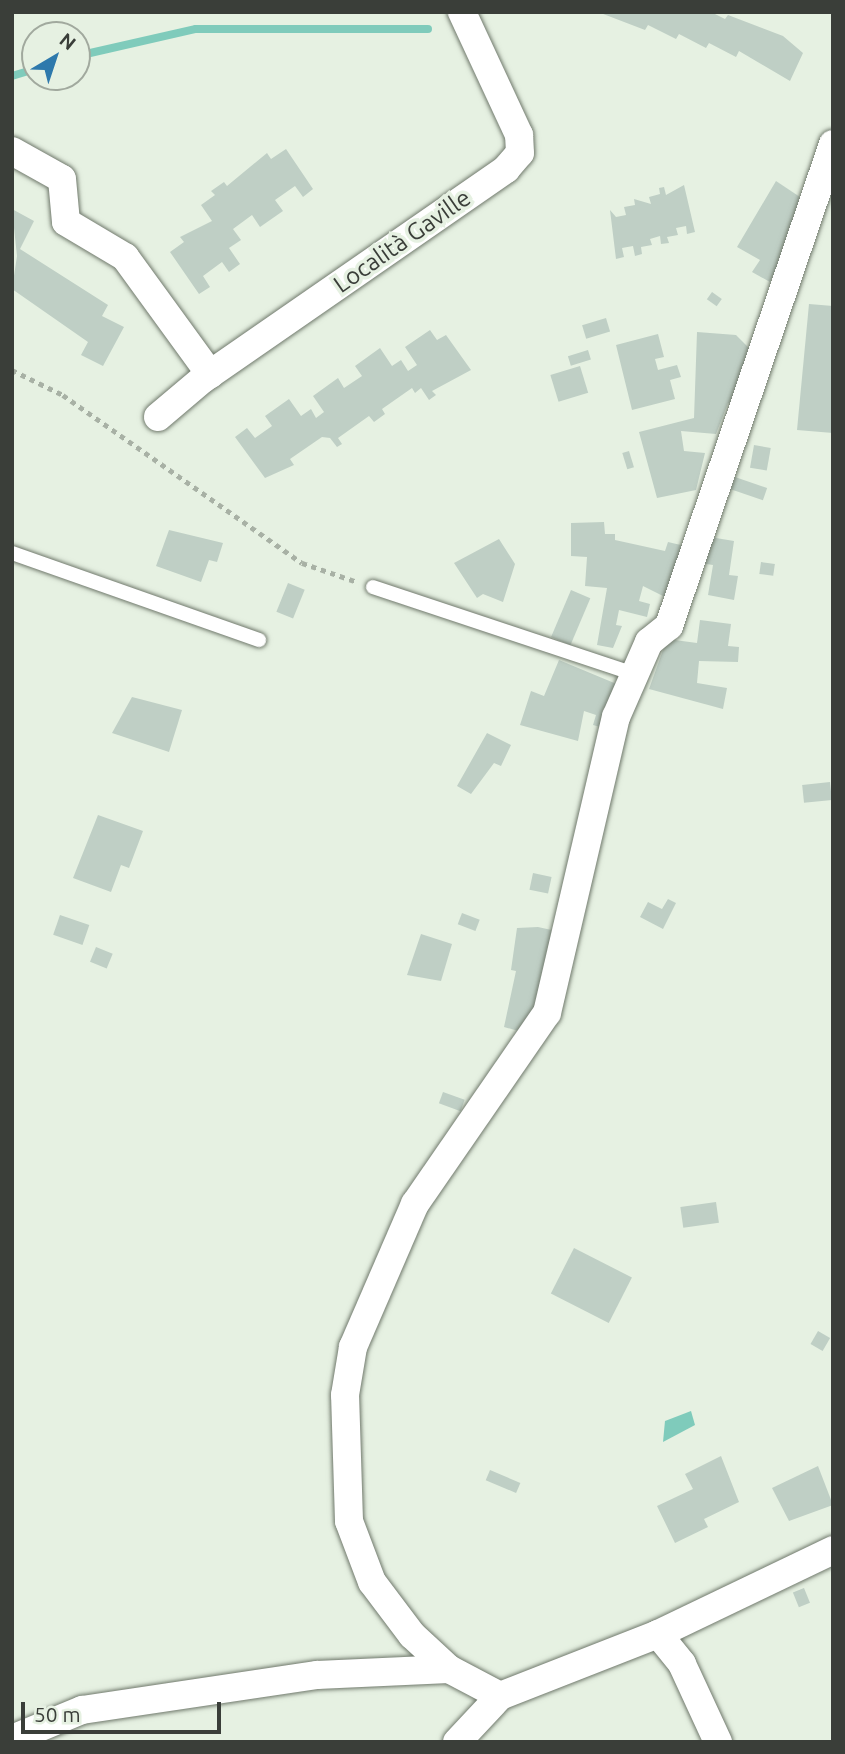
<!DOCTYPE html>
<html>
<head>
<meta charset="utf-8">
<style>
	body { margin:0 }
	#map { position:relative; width:845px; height:1754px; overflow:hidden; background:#e6f1e2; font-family:Ubuntu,sans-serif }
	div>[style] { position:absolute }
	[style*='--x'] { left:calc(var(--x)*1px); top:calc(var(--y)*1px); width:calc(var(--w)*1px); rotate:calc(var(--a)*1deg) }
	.water>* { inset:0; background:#7fcbbb }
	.stream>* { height:8px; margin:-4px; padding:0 4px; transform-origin:4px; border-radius:4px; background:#7fcbbb }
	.building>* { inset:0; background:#bfcfc5; transform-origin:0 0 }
	.path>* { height:4.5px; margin-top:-2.25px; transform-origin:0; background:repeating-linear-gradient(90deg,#a8b1a5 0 5px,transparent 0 10px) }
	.roads { filter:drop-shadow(0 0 2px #70796c) drop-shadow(0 0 2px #70796c) }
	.service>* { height:14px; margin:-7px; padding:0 7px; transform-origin:7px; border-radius:7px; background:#fff }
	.minor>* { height:28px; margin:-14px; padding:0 14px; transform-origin:14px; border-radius:14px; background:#fff }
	span { translate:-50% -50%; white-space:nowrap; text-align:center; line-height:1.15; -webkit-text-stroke:7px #e6f1e2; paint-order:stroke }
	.street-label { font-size:24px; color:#3a3e39 }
	.frame { position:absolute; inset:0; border:14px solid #3a3e39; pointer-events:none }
	.north { position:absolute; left:21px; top:21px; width:70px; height:70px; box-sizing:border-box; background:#e6f1e2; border:2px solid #a1a99e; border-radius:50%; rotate:39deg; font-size:19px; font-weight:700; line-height:28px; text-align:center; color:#3a3e39 }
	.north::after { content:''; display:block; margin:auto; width:24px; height:32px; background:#2e79ac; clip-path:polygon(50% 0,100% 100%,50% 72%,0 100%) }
	.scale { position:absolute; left:21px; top:1702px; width:200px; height:32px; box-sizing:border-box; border:4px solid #3a3e39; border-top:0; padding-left:9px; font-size:21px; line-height:24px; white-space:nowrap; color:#3a3e39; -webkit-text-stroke:5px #e6f1e2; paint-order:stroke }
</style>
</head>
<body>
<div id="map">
	<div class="water">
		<div style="clip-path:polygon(691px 1411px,695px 1425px,663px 1442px,665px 1421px)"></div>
	</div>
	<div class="stream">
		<div style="--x:77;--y:56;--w:122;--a:-12.8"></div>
		<div style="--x:196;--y:29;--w:232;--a:0"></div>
		<div style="--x:12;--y:76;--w:24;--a:-17"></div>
	</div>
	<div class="building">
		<div style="clip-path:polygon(598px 12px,711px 12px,725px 19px,728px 15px,783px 36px,803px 53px,790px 81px,739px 51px,736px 57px,709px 43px,706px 48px,679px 34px,676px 39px,648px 25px,645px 30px)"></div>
		<div style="clip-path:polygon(286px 149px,313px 189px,303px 197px,295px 186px,275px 200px,283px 211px,260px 227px,252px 215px,233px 229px,241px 240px,229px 248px,240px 264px,229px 272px,222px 262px,203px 276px,210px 287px,199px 294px,170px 252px,184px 242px,180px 237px,212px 221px,201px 205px,215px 195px,211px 191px,224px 182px,227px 186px,267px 153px,271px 159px)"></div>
		<div style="clip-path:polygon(776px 181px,809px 203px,770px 282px,752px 272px,760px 260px,737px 247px)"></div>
		<div style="clip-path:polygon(684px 185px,695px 232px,687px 234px,686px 226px,676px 228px,678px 235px,667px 237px,669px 243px,661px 244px,660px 236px,650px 239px,652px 245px,641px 247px,642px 254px,635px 256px,633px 246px,622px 248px,624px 257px,616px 259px,610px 210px,616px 217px,626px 215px,624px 207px,635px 205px,634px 199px,651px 204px,649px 197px,660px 194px,659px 188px,664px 187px,666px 195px)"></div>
		<div style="clip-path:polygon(12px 209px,34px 221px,20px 249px,108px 305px,102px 316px,124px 327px,103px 366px,81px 355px,88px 342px,12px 289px,17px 256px)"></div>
		<div style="left:712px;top:292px;width:12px;height:9px;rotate:35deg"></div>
		<div style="clip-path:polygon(809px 304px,833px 306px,833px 433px,797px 430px)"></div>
		<div style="left:606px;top:318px;width:14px;height:25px;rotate:73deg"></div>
		<div style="clip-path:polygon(430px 330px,437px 340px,446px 335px,471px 370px,432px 391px,436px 395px,429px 400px,421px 388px,415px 393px,412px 388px,382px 409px,385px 414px,374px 422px,369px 416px,338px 438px,342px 444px,337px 447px,330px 438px,322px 437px,290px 459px,294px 465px,265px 478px,235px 437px,247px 428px,255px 438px,272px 426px,265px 416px,289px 399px,301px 416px,311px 409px,316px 418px,324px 412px,313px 396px,338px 378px,344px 388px,362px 376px,355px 366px,380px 348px,392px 366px,401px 360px,408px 371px,417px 365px,405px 347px)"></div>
		<div style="clip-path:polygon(697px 332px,736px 335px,750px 349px,736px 406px,728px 403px,716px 434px,681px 431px,684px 451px,705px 453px,696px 490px,657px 498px,639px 432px,694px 418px)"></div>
		<div style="clip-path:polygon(658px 334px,664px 357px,655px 359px,658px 370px,677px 365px,681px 377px,670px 380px,675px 399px,632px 410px,616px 345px)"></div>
		<div style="left:588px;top:350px;width:10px;height:21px;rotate:73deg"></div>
		<div style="left:580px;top:366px;width:28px;height:31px;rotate:73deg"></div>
		<div style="left:754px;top:445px;width:17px;height:23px;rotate:10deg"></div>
		<div style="left:629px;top:451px;width:17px;height:7px;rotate:73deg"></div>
		<div style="left:735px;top:477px;width:34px;height:13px;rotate:19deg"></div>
		<div style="clip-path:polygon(604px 522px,605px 534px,615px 534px,615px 540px,665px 551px,668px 542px,685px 546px,671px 600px,643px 586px,639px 601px,650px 604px,647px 617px,619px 610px,616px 625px,622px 626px,613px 648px,597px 645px,607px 588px,585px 586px,587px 557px,571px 556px,571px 523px)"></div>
		<div style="clip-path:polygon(169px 530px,223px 543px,217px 562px,209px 560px,201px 582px,156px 566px)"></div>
		<div style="clip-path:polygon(704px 536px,734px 541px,729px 575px,738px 576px,734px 600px,708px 595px,713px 565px,699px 563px)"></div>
		<div style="clip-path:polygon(499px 539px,515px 564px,503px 602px,483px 594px,477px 598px,454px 563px)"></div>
		<div style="left:761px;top:562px;width:14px;height:12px;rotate:8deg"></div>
		<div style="left:288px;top:583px;width:18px;height:31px;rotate:22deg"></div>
		<div style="left:571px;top:590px;width:21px;height:51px;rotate:23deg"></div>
		<div style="clip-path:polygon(700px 620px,731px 624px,728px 646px,739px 647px,738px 662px,699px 661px,697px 683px,727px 688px,723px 709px,649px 689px,667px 639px,697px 643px)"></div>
		<div style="clip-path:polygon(559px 660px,619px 685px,607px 729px,593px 725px,596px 715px,584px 711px,578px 741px,520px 725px,531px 691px,544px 696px)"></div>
		<div style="clip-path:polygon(132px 697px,182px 710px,169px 752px,112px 733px)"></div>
		<div style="clip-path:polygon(487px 733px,511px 745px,501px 766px,494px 763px,471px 794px,457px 786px)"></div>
		<div style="left:830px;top:782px;width:18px;height:28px;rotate:84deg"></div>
		<div style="clip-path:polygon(98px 815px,143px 831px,129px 868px,121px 865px,111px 892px,73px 878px)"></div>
		<div style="left:533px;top:873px;width:19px;height:17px;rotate:12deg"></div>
		<div style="clip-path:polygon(668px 899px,676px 903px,663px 929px,640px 917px,648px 902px,662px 909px)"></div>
		<div style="left:462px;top:913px;width:19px;height:12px;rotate:21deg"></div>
		<div style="left:60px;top:915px;width:31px;height:21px;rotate:19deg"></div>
		<div style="clip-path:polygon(538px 927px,556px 931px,544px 996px,522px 1032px,504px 1027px,516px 971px,511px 970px,517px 928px)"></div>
		<div style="clip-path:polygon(421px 934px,452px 944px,441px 981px,407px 975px)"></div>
		<div style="left:96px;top:947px;width:18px;height:16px;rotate:22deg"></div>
		<div style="left:443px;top:1092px;width:23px;height:12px;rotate:20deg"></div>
		<div style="left:716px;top:1202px;width:21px;height:36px;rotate:82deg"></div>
		<div style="left:574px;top:1248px;width:65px;height:51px;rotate:27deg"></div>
		<div style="left:818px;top:1331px;width:14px;height:15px;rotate:30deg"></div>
		<div style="clip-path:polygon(721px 1456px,739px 1502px,704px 1519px,708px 1527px,675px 1543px,657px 1506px,693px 1489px,685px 1474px)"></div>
		<div style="clip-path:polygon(818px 1466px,833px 1505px,789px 1521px,772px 1488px)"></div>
		<div style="left:490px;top:1470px;width:33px;height:11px;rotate:23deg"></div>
		<div style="left:804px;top:1588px;width:16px;height:12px;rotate:68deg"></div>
	</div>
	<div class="path">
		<div style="--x:12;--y:370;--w:57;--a:26.1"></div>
		<div style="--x:63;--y:395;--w:292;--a:35.1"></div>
		<div style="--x:302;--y:563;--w:56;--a:18.8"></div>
	</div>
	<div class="roads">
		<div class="service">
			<div style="--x:12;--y:553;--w:262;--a:19.4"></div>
			<div style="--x:373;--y:587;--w:276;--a:18.4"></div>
		</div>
		<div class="minor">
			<div style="--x:12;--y:151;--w:57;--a:29.2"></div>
			<div style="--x:62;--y:179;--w:43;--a:84.7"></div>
			<div style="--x:66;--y:222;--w:69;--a:30.7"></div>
			<div style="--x:125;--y:257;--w:145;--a:54"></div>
			<div style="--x:158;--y:417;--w:59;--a:-40.2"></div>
			<div style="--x:203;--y:379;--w:369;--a:-34.7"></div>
			<div style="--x:506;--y:169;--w:21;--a:-49"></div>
			<div style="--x:520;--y:153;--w:18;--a:-93"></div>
			<div style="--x:519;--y:135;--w:136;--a:-114.9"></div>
			<div style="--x:658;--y:1634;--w:194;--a:-25.6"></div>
			<div style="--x:500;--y:1696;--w:170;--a:-21.4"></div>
			<div style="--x:658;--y:1634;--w:38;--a:51"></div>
			<div style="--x:682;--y:1664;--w:86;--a:65.2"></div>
			<div style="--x:12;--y:1739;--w:76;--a:-22.5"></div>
			<div style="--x:82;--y:1710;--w:238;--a:-8.5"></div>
			<div style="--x:317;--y:1675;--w:132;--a:-2.6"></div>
			<div style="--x:457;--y:1742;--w:63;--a:-46.9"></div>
			<div style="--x:500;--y:1696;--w:58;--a:-152.1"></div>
			<div style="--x:449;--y:1669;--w:50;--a:-137.4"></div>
			<div style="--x:412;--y:1635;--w:66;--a:-127"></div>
			<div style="--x:372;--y:1582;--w:65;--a:-110.7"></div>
			<div style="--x:349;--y:1521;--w:126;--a:-91.8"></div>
			<div style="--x:345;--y:1395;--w:49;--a:-80.5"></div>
			<div style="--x:353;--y:1347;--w:156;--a:-66.6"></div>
			<div style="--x:415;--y:1204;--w:232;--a:-55.4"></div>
			<div style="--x:547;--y:1013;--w:304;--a:-76.9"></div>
			<div style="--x:616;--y:717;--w:82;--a:-66.3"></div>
			<div style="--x:649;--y:642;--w:26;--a:-39"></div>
			<div style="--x:669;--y:626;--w:509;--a:-71.21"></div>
		</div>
	</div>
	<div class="street-label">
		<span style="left:402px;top:241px;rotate:-35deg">Località Gaville</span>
	</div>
	<div class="frame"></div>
	<div class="north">N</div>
	<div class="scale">50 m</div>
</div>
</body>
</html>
